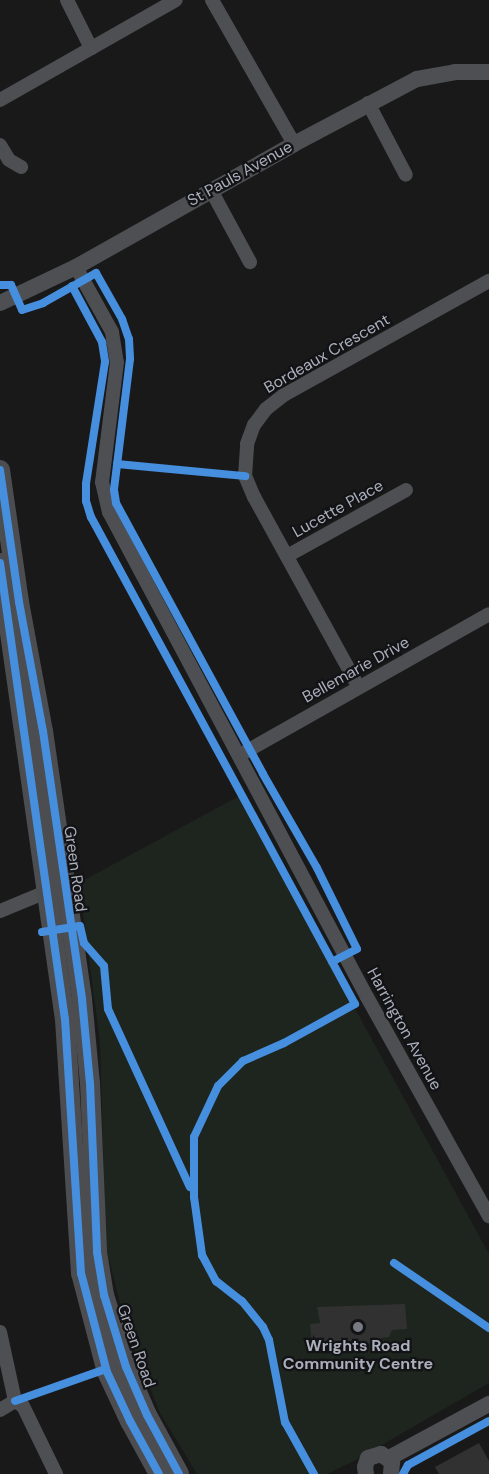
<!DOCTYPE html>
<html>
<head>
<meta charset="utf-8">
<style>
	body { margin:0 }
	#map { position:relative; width:489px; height:1474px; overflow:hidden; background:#19191a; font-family:"DM Sans",sans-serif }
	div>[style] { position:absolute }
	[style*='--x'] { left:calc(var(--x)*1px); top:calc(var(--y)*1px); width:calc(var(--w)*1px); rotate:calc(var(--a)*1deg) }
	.green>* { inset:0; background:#1d251e }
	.building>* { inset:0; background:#313132 }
	.minor>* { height:14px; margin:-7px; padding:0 7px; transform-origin:7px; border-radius:7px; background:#4d4f53 }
	.tertiary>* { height:16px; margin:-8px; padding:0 8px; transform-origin:8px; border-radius:8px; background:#4d4f53 }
	.secondary>* { height:20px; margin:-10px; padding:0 10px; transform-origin:10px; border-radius:10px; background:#4c4d51 }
	.cycleway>* { height:8px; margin:-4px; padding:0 4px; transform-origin:4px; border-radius:4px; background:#468fdf }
	.dots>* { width:16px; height:16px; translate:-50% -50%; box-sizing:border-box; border:3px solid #131316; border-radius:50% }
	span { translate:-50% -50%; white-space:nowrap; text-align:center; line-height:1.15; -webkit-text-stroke:4.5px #131316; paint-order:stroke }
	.street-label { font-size:16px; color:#aaafbc }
	.poi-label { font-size:16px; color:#aaafbc; font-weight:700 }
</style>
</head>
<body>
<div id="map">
	<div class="green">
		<div style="clip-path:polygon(239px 796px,489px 1254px,489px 1383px,354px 1461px,327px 1474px,197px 1474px,160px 1413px,128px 1333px,106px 1248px,100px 1042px,79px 883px)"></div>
	</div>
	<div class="building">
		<div style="clip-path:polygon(405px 1304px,407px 1329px,392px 1330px,389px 1337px,381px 1338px,380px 1343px,312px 1346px,310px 1324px,320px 1323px,317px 1307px)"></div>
		<div style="clip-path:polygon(479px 1443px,489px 1461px,489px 1474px,439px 1474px,435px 1467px)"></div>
	</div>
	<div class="minor">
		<div style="--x:67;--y:0;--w:54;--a:63.4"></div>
		<div style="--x:212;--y:0;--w:166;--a:60.3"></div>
		<div style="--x:0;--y:100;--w:202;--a:-29.6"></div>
		<div style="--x:368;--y:103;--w:81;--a:62.2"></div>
		<div style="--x:0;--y:145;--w:17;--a:59"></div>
		<div style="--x:9;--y:160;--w:14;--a:30"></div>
		<div style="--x:211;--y:190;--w:82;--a:61.6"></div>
		<div style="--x:76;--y:267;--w:74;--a:61"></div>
		<div style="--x:112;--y:332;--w:30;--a:81"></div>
		<div style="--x:117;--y:362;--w:121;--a:97.1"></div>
		<div style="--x:102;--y:482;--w:31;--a:77"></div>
		<div style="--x:109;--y:512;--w:549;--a:61.99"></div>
		<div style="--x:367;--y:997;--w:251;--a:60.9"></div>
		<div style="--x:287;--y:556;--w:136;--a:-29"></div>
		<div style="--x:358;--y:686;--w:216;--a:-118.8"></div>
		<div style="--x:254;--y:497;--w:23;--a:-113"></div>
		<div style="--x:245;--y:476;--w:32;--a:-86"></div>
		<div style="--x:247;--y:444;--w:20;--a:-70"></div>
		<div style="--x:254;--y:425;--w:20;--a:-53"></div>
		<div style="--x:266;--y:409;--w:23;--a:-38"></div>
		<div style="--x:284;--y:395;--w:235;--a:-29.1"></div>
		<div style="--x:240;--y:755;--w:286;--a:-29.5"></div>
		<div style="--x:0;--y:911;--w:57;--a:-22.5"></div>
		<div style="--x:0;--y:1332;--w:71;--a:77.7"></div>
		<div style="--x:15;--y:1401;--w:9;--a:32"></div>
		<div style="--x:23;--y:1406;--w:76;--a:64.1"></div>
		<div style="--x:0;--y:1410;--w:17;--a:-31"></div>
	</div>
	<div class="tertiary">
		<div style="--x:0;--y:303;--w:84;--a:-25.3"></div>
		<div style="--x:76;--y:267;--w:250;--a:-29.4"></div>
		<div style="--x:294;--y:144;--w:139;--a:-27.9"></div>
		<div style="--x:417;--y:79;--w:39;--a:-10"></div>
		<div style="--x:455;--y:72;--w:34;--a:0"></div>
		<div style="--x:389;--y:1458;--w:114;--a:-28.4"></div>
		<div style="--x:366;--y:1474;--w:7;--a:-98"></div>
		<div style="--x:365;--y:1467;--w:9;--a:-72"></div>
		<div style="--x:368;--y:1458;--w:14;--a:-17"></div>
		<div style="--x:381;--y:1454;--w:14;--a:36"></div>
		<div style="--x:392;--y:1462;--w:12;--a:95"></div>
	</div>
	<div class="secondary">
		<div style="--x:0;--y:470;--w:133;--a:81.8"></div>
		<div style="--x:19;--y:602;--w:131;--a:79.5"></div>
		<div style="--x:43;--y:731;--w:271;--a:81.7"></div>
		<div style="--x:82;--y:999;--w:84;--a:84.6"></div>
		<div style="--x:90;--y:1083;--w:169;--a:87.6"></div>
		<div style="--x:97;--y:1252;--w:44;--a:80.8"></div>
		<div style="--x:104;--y:1295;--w:75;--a:73"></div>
		<div style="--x:126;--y:1367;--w:52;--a:66.4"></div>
		<div style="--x:147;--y:1415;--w:67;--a:61.5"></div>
		<div style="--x:0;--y:563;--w:461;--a:81.9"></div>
		<div style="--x:65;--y:1019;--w:255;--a:86.4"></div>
		<div style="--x:81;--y:1273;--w:102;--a:75.3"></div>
		<div style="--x:107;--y:1372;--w:54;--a:64.9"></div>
		<div style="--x:130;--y:1421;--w:60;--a:61.3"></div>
	</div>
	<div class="cycleway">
		<div style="--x:0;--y:285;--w:11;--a:0"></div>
		<div style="--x:11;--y:285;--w:27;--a:66"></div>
		<div style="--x:22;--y:310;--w:22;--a:-18"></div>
		<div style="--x:43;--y:303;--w:61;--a:-29.5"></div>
		<div style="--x:96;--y:273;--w:53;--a:60.5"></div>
		<div style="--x:122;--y:319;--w:21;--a:71"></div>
		<div style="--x:129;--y:339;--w:20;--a:87"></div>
		<div style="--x:130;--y:359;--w:132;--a:97"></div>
		<div style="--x:114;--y:490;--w:13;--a:81"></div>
		<div style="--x:116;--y:503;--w:308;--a:61.5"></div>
		<div style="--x:263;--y:774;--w:108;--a:60.1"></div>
		<div style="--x:317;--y:868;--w:90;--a:63.7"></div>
		<div style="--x:357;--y:949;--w:28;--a:153"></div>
		<div style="--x:72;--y:286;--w:64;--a:61.8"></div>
		<div style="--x:102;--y:342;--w:20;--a:81"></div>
		<div style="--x:105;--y:362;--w:123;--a:98.9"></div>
		<div style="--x:86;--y:484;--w:17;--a:90"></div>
		<div style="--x:86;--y:501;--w:17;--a:73"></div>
		<div style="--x:91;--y:517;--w:554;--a:61.54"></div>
		<div style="--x:355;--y:1004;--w:81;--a:151.2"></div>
		<div style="--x:284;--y:1043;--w:45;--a:156.3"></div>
		<div style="--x:243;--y:1061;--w:35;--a:135"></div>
		<div style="--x:218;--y:1086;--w:56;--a:115.2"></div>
		<div style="--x:194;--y:1137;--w:60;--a:90"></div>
		<div style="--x:194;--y:1197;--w:59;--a:82.1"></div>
		<div style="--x:202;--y:1255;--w:30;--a:62"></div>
		<div style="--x:216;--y:1281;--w:33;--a:38"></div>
		<div style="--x:242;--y:1301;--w:33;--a:51"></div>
		<div style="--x:263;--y:1327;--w:14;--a:65"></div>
		<div style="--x:269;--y:1340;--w:84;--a:79"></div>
		<div style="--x:285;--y:1422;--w:60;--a:60.9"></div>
		<div style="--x:117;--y:464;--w:129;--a:5.4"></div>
		<div style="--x:0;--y:470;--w:133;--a:81.8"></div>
		<div style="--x:19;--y:602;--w:131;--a:79.5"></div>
		<div style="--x:43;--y:731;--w:271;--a:81.7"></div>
		<div style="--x:82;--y:999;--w:84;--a:84.6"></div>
		<div style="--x:90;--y:1083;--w:169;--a:87.6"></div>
		<div style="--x:97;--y:1252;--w:44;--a:80.8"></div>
		<div style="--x:104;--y:1295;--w:75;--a:73"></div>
		<div style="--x:126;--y:1367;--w:52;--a:66.4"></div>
		<div style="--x:147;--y:1415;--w:67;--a:61.5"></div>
		<div style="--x:0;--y:563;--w:461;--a:81.9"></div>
		<div style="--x:65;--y:1019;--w:255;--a:86.4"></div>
		<div style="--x:81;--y:1273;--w:102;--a:75.3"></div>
		<div style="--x:107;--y:1372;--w:54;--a:64.9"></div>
		<div style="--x:130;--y:1421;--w:60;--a:61.3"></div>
		<div style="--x:42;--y:932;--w:38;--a:-9"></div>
		<div style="--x:80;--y:926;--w:17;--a:77"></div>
		<div style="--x:84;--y:943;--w:30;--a:49"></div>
		<div style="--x:104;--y:966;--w:43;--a:84.7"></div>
		<div style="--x:108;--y:1009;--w:196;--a:65.3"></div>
		<div style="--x:394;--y:1263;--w:115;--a:34.4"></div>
		<div style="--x:15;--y:1401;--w:96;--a:-19.4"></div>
		<div style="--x:403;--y:1474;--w:10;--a:-61"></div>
		<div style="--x:408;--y:1465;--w:92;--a:-28.5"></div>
	</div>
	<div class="dots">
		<div style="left:358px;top:1327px;background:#777a83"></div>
	</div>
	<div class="street-label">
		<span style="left:240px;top:174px;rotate:-29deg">St Pauls Avenue</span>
		<span style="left:327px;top:354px;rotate:-30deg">Bordeaux Crescent</span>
		<span style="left:338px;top:509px;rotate:-29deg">Lucette Place</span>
		<span style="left:356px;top:670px;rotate:-29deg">Bellemarie Drive</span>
		<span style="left:75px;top:869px;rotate:82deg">Green Road</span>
		<span style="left:404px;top:1029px;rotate:61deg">Harrington Avenue</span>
		<span style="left:136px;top:1346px;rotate:71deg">Green Road</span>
	</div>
	<div class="poi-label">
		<span style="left:358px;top:1355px">Wrights Road<br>Community Centre</span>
	</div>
</div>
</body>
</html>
